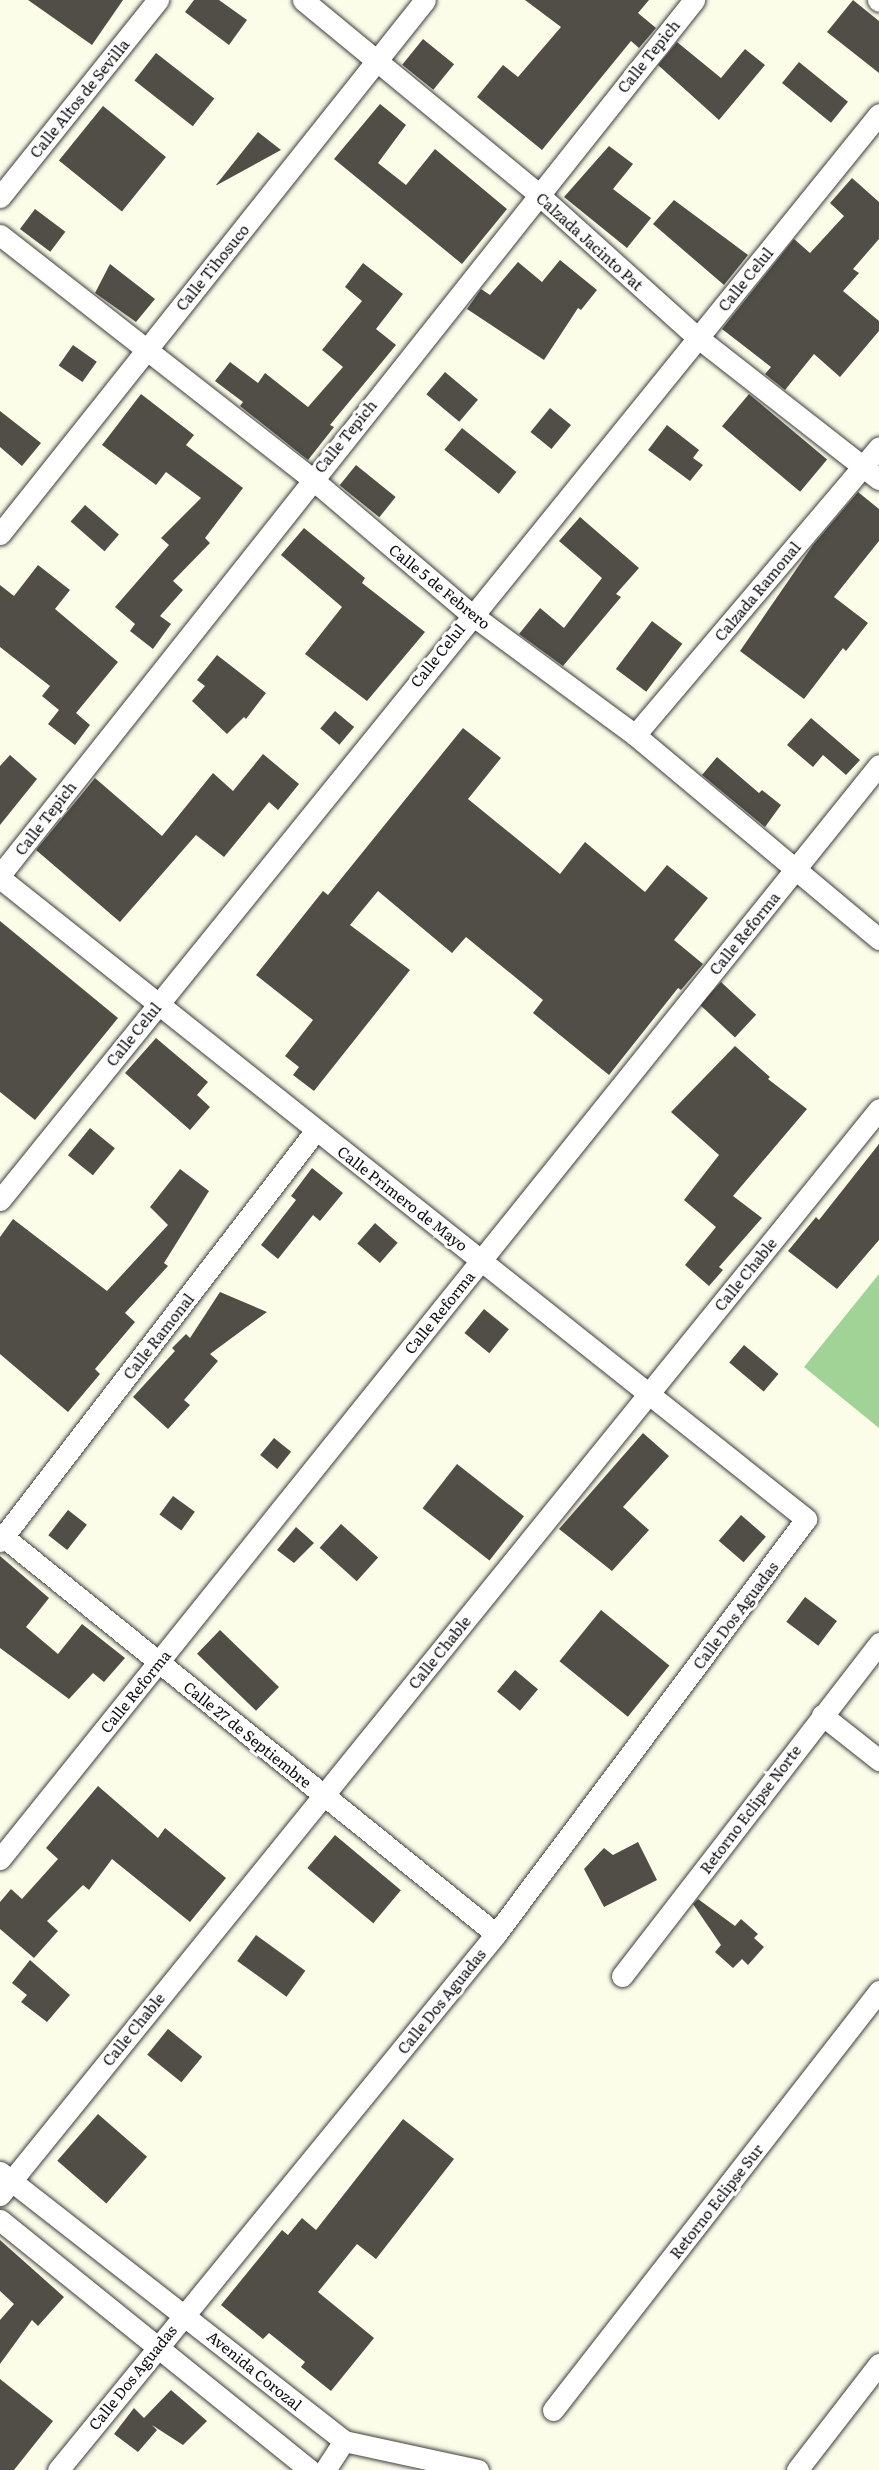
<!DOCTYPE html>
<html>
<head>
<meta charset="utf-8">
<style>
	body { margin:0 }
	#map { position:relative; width:879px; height:2470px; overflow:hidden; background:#fcfde8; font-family:Literata,serif }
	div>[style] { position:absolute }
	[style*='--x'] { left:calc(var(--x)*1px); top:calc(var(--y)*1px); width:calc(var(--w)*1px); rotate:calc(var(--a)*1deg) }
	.forest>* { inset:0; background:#a2d396 }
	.building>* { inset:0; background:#514e47; transform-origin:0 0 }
	.roads { filter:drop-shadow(0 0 2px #3d3d3d) drop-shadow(0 0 2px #3d3d3d) }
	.minor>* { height:21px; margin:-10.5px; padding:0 10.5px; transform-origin:10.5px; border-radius:10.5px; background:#fff }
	span { translate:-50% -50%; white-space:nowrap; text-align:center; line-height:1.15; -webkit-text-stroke:6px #fff; paint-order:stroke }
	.street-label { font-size:15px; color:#0a0a0a }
</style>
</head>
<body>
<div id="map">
	<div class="forest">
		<div style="clip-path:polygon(879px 1274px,879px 1428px,804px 1367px)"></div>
	</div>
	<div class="building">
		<div style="clip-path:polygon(28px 0,123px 0,92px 45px)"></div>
		<div style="clip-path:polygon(194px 0,219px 0,247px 20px,229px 45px,185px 12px)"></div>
		<div style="clip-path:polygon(525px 0,649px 0,638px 13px,656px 28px,639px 48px,631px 41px,542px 150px,477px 97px,503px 65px,518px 77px,561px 27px)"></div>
		<div style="clip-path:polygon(853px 0,879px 21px,879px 73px,827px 32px)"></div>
		<div style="left:423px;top:39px;width:40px;height:33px;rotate:39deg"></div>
		<div style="clip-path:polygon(677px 42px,721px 78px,745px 49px,765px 65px,719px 120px,658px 65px)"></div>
		<div style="left:156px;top:53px;width:74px;height:35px;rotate:38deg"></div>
		<div style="left:799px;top:62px;width:63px;height:27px;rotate:39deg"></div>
		<div style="clip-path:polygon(380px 104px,406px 125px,378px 163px,406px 185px,435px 149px,507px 209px,462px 264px,334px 159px)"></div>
		<div style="left:103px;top:106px;width:81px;height:70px;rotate:39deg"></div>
		<div style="clip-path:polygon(258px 132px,281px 150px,217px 185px,216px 185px)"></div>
		<div style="clip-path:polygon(609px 146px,633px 164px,613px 189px,651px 218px,627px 248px,564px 197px)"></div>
		<div style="clip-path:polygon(852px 178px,879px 202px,879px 239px,853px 269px,859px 273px,843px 291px,879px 321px,879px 331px,840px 377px,814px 354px,785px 390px,765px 374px,771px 367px,722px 329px,794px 239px,810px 253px,844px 216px,830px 203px)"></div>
		<div style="clip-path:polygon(674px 200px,748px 255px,724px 285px,653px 224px)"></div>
		<div style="left:35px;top:209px;width:38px;height:25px;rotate:37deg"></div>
		<div style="clip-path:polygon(560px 260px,597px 290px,581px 310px,578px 308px,544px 360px,467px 309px,481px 289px,490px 295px,518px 262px,542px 282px)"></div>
		<div style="clip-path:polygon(363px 263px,403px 294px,376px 329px,396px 345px,330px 425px,334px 427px,308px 460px,240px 406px,243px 402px,215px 381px,230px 362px,258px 383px,265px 373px,308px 407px,343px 367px,322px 350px,362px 301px,345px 287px)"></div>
		<div style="clip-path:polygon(110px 264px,155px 299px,136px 322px,95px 293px)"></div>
		<div style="left:73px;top:345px;width:29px;height:25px;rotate:35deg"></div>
		<div style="left:445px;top:372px;width:43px;height:29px;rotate:40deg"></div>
		<div style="clip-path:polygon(141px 394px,194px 435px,186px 445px,243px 488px,205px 538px,210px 543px,173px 581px,183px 590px,160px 616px,171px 624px,153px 649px,130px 631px,135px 624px,115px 607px,169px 545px,161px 538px,201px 498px,166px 472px,156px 485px,102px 445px)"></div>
		<div style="left:749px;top:394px;width:102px;height:42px;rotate:40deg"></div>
		<div style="left:550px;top:408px;width:27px;height:31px;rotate:39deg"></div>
		<div style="clip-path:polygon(0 411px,41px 443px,22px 466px,0 447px)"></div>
		<div style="clip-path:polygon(667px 425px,699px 450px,693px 458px,703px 465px,690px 481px,648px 450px)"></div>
		<div style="left:462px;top:428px;width:70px;height:28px;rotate:39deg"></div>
		<div style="left:356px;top:465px;width:51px;height:26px;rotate:39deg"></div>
		<div style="clip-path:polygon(858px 492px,879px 509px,879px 541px,834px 597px,868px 623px,846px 651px,843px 648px,804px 699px,740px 651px,813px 545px)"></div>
		<div style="left:85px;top:505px;width:45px;height:22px;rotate:41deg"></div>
		<div style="clip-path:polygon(580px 517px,639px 568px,616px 594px,621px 597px,563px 666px,519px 634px,540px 608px,564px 628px,602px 578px,559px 541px)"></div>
		<div style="clip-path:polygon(304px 528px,365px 578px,362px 583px,425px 632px,367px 701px,305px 654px,342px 607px,281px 555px)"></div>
		<div style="clip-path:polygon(38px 565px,70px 590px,55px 609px,118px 662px,76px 713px,90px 725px,75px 745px,48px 724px,59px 710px,42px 696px,50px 686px,0 647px,0 585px,14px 596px)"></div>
		<div style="left:652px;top:621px;width:38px;height:60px;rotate:37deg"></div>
		<div style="clip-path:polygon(217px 655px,266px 693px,246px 719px,244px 717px,227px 734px,192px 701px,205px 686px,197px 680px)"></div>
		<div style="left:335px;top:711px;width:25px;height:23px;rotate:40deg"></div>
		<div style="clip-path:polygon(811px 718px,860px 760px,846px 775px,823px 755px,813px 767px,787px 745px)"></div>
		<div style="clip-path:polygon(463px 728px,501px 758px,468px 799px,560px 874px,585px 842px,645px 892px,667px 865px,708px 898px,674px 940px,703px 964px,681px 990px,678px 988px,609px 1075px,533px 1013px,543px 1000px,466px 937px,452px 953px,378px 891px,350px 925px,410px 970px,314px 1091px,293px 1075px,299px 1067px,285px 1056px,313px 1020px,256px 975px,323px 891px,328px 895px)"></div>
		<div style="clip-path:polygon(263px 754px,299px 784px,278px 810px,269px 802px,224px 857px,196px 835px,120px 922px,36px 850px,95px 778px,162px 836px,213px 773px,233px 791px)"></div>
		<div style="clip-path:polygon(10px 755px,37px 779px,0 825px,0 766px)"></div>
		<div style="clip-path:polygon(717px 757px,759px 793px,762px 790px,781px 805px,765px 827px,702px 775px)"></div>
		<div style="clip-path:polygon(0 921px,118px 1018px,35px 1120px,0 1092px)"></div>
		<div style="left:721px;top:982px;width:48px;height:31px;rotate:43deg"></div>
		<div style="clip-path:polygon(156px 1038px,208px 1082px,197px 1095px,210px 1107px,190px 1130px,125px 1073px)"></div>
		<div style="clip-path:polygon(735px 1046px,770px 1077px,768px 1079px,807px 1109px,733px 1196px,762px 1218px,719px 1267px,723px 1270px,709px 1286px,685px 1265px,716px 1227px,684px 1200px,719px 1155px,671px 1112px)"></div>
		<div style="left:90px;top:1128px;width:32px;height:35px;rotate:39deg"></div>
		<div style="clip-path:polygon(879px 1144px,879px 1240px,837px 1289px,788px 1251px,816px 1217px,819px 1220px)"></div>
		<div style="clip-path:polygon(312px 1168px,343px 1193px,320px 1221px,313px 1215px,278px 1259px,261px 1245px,296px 1200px,291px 1196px)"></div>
		<div style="clip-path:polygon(180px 1169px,209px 1191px,164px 1263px,168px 1266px,125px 1313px,135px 1322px,95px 1369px,100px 1374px,68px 1412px,0 1354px,0 1237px,13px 1219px,107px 1291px,168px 1225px,150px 1207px)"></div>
		<div style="left:375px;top:1223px;width:30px;height:27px;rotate:41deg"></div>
		<div style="clip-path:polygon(220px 1292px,267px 1312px,210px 1354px,218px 1361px,184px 1400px,190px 1405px,168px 1429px,133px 1397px,175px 1351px,172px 1348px,186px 1334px,190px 1338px)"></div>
		<div style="left:484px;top:1309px;width:32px;height:31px;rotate:39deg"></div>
		<div style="left:744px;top:1345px;width:45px;height:23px;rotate:40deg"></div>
		<div style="clip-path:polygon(643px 1433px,669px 1456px,623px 1507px,649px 1530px,612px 1571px,559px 1529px)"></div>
		<div style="left:274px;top:1438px;width:22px;height:22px;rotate:39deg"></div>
		<div style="left:457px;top:1464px;width:85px;height:56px;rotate:38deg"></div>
		<div style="left:173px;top:1496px;width:27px;height:23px;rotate:36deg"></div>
		<div style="left:68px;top:1510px;width:24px;height:32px;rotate:38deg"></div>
		<div style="left:741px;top:1515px;width:33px;height:34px;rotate:41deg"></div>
		<div style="left:341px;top:1524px;width:50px;height:32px;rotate:42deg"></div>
		<div style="clip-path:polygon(296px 1527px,314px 1543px,294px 1563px,277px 1550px)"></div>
		<div style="clip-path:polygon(0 1556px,49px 1598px,26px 1627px,58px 1654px,82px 1624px,125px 1658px,104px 1682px,93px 1673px,69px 1699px,0 1648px)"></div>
		<div style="left:805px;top:1597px;width:40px;height:31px;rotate:37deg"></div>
		<div style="left:601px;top:1610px;width:88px;height:66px;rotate:39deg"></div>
		<div style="left:220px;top:1630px;width:82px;height:33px;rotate:44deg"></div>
		<div style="left:515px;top:1670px;width:30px;height:28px;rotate:40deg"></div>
		<div style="clip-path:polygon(98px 1786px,158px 1838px,165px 1828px,226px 1878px,190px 1922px,112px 1859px,89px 1890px,83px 1885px,47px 1921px,58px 1931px,34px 1958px,0 1929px,0 1902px,11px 1889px,22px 1899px,58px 1859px,46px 1848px)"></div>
		<div style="left:335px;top:1835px;width:86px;height:43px;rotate:40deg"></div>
		<div style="clip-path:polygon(638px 1842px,657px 1880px,604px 1907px,584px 1869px,604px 1848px,613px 1855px)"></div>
		<div style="clip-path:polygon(698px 1899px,735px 1926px,741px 1919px,758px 1934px,754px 1938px,764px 1947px,748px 1965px,742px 1959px,733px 1968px,715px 1952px,721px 1945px,693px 1904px)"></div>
		<div style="left:256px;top:1935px;width:61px;height:32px;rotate:36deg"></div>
		<div style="clip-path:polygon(30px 1960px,70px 1995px,47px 2022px,21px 2002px,27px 1995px,12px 1983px)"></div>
		<div style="left:168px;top:2029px;width:44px;height:33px;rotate:39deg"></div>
		<div style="left:98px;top:2114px;width:65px;height:62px;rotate:41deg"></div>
		<div style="clip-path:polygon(403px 2119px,454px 2159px,376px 2259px,357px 2244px,318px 2292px,374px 2338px,331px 2391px,301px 2367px,305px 2362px,269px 2333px,263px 2339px,221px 2305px,282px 2230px,288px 2235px,302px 2218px,316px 2230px)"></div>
		<div style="clip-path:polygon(0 2240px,64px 2297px,38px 2326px,32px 2320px,0 2364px,0 2320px,14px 2304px,0 2291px)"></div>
		<div style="clip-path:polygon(0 2379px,53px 2421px,14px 2470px,0 2470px)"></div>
		<div style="clip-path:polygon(171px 2390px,207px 2421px,183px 2445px,152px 2425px,157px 2430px,138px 2452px,114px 2434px,134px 2408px,144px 2418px)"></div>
	</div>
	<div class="roads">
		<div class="minor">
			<div style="--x:303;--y:0;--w:305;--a:39.5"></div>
			<div style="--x:538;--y:194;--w:214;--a:42"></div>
			<div style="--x:697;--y:337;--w:231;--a:38"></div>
			<div style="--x:878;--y:0;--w:1;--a:45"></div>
			<div style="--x:0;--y:197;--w:253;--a:-51.3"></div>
			<div style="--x:0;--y:235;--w:395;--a:38"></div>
			<div style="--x:311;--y:478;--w:210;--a:40.4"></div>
			<div style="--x:471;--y:614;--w:204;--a:36.4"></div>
			<div style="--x:635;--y:735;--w:318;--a:39.9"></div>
			<div style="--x:0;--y:534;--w:682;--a:-51.48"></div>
			<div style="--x:635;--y:735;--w:377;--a:-49.7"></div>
			<div style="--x:0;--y:875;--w:1117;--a:-51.58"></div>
			<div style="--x:0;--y:878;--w:1030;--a:38.49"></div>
			<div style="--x:806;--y:1519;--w:518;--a:126.76"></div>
			<div style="--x:496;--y:1934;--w:692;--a:129.25"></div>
			<div style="--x:0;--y:1200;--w:1397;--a:-51.01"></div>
			<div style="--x:0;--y:1534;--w:637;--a:38.88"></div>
			<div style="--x:0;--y:1541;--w:518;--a:-52.44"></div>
			<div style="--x:822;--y:1715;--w:73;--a:38.3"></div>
			<div style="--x:0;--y:1859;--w:1403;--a:-51.22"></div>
			<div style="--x:622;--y:1976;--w:421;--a:-52.3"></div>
			<div style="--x:0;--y:2172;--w:437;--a:38"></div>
			<div style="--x:344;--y:2441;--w:137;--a:12.2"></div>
			<div style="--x:0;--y:2195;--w:1397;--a:-51.01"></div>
			<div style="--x:0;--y:2220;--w:398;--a:38.9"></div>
			<div style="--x:553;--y:2410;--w:531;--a:-52.12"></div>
			<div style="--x:325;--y:2470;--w:35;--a:-57"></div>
			<div style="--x:797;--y:2470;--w:134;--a:-52.3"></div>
		</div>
	</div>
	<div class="street-label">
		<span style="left:648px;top:56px;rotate:-51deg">Calle Tepich</span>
		<span style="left:79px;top:98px;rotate:-51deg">Calle Altos de Sevilla</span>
		<span style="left:590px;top:241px;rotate:42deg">Calzada Jacinto Pat</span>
		<span style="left:212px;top:267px;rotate:-51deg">Calle Tihosuco</span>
		<span style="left:745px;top:279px;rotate:-51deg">Calle Celul</span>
		<span style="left:345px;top:436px;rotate:-51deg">Calle Tepich</span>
		<span style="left:440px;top:586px;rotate:39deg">Calle 5 de Febrero</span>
		<span style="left:757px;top:591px;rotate:-50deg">Calzada Ramonal</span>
		<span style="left:437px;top:655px;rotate:-51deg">Calle Celul</span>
		<span style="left:45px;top:818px;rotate:-52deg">Calle Tepich</span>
		<span style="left:744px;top:933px;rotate:-51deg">Calle Reforma</span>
		<span style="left:133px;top:1034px;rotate:-51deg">Calle Celul</span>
		<span style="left:403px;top:1198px;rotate:38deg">Calle Primero de Mayo</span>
		<span style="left:745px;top:1274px;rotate:-51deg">Calle Chable</span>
		<span style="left:439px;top:1312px;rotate:-51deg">Calle Reforma</span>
		<span style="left:158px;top:1336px;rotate:-52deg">Calle Ramonal</span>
		<span style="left:735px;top:1615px;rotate:-53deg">Calle Dos Aguadas</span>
		<span style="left:439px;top:1652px;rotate:-51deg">Calle Chable</span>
		<span style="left:135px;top:1691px;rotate:-51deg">Calle Reforma</span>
		<span style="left:248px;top:1734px;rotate:39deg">Calle 27 de Septiembre</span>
		<span style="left:750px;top:1809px;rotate:-53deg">Retorno Eclipse Norte</span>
		<span style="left:441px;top:2001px;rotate:-51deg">Calle Dos Aguadas</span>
		<span style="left:133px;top:2029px;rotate:-51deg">Calle Chable</span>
		<span style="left:716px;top:2201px;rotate:-52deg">Retorno Eclipse Sur</span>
		<span style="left:255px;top:2370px;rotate:39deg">Avenida Corozal</span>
		<span style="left:132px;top:2377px;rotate:-51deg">Calle Dos Aguadas</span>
	</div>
</div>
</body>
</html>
